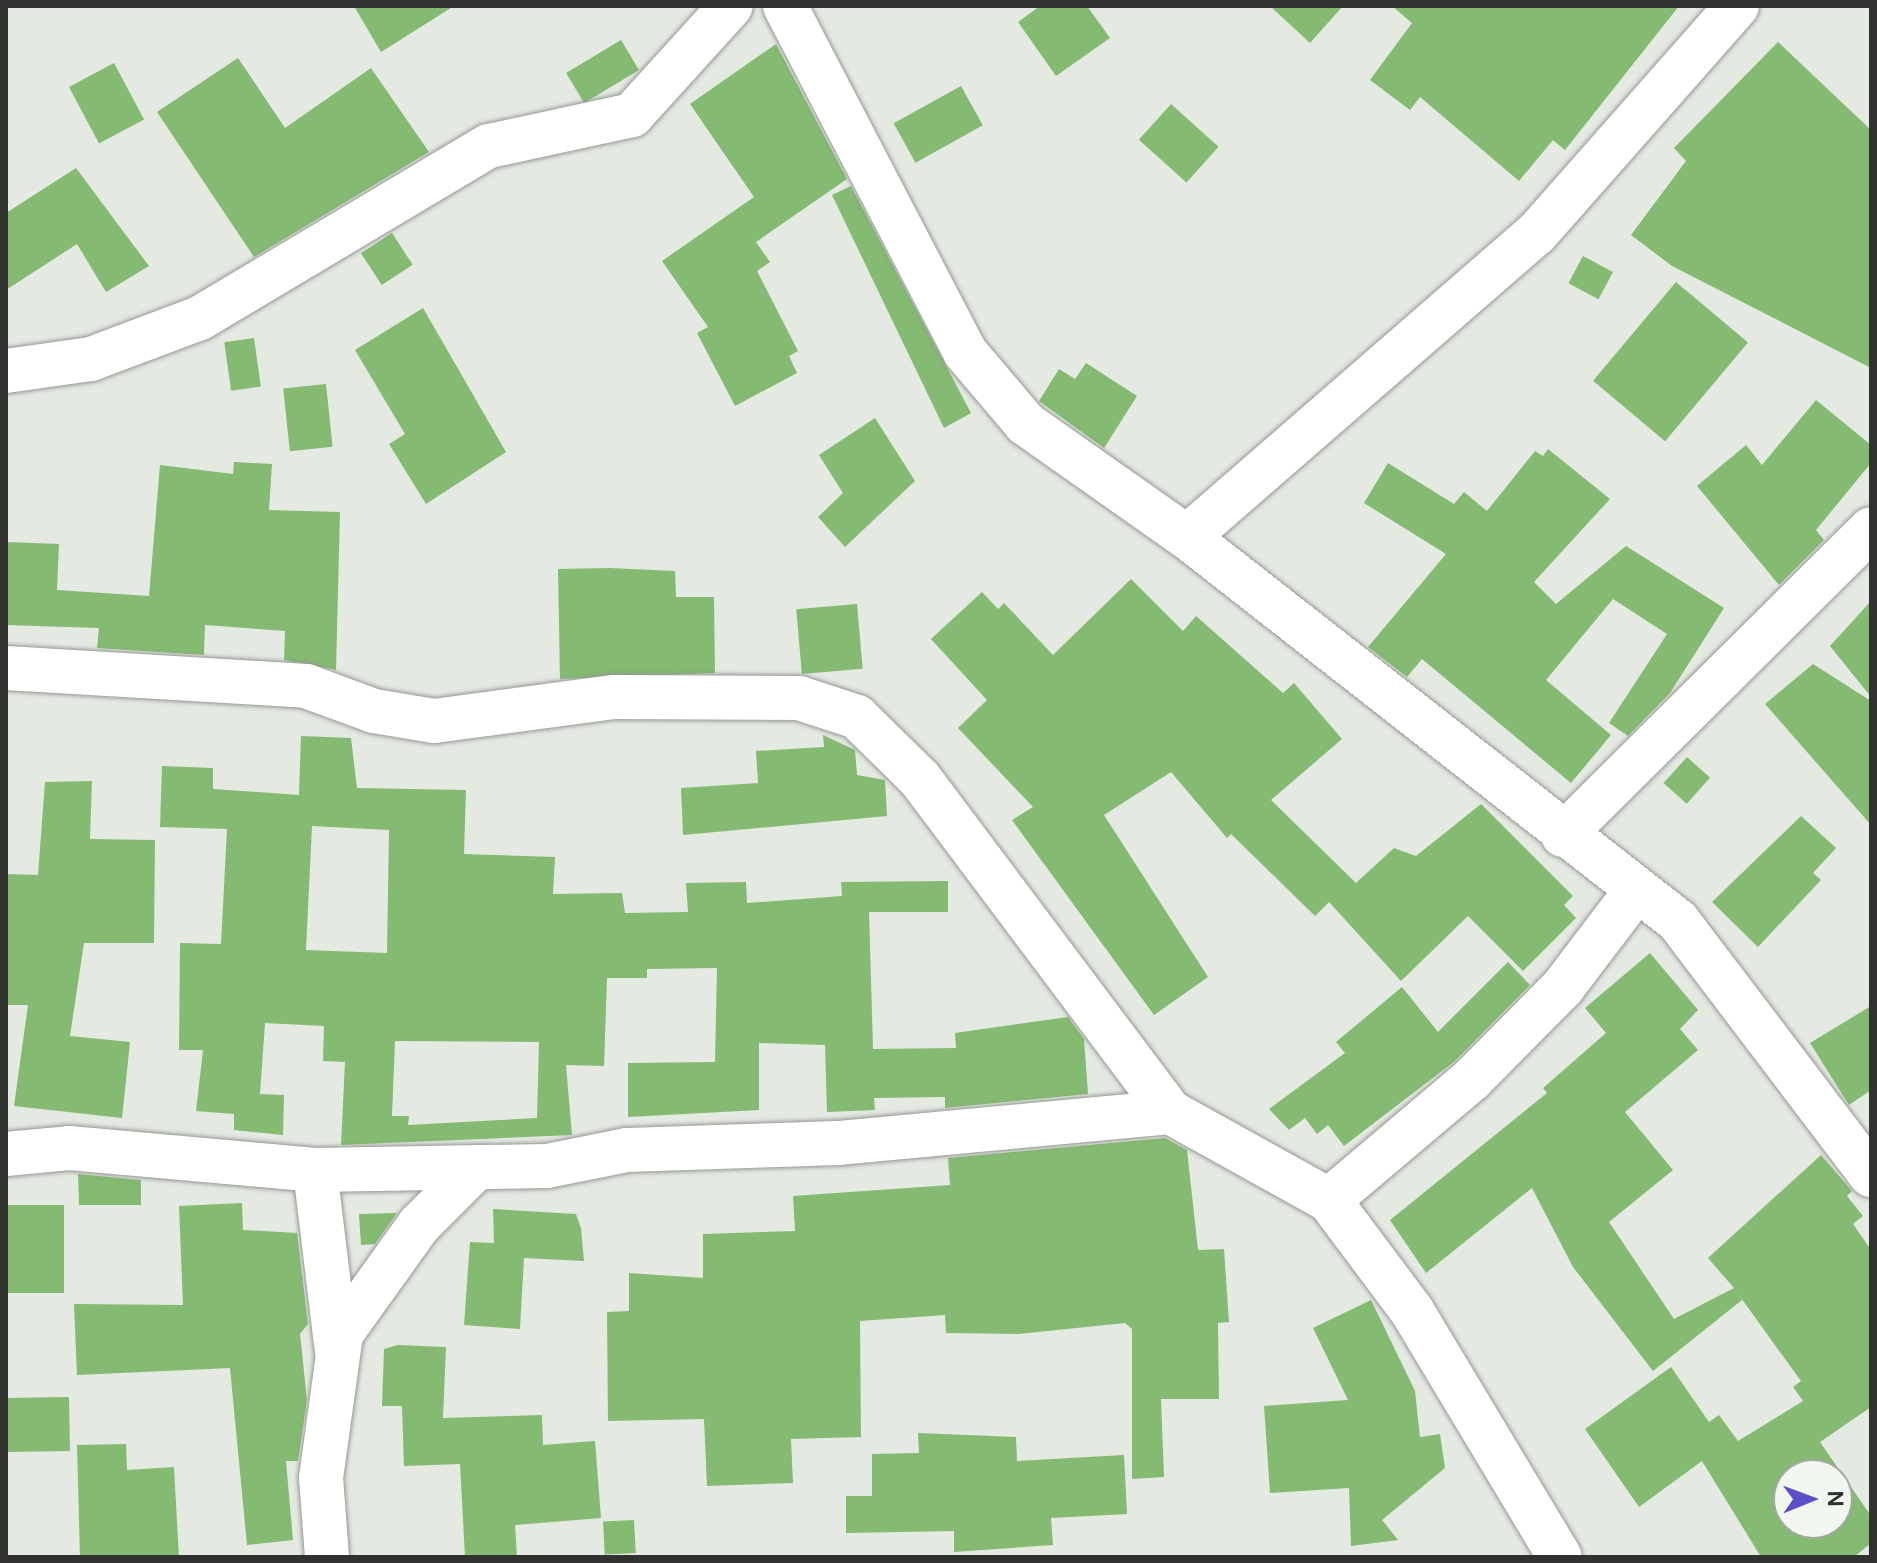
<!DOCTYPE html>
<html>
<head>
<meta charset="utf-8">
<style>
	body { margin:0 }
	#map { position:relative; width:1877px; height:1563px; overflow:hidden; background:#e4e9e2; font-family:"DM Sans",sans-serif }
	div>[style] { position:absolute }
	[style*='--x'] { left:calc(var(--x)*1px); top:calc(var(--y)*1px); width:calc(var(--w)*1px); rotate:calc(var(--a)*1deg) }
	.building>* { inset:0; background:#84ba71; transform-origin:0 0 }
	.roads { filter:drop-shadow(0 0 2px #949992) drop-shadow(0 0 2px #949992) }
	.minor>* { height:44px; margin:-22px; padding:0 22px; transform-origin:22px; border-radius:22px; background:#fff }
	span { translate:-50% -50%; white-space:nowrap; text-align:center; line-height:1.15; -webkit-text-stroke:6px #f1f6ef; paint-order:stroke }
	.frame { position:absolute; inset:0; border:8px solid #303230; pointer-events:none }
	.north { position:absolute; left:1773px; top:1459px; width:80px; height:80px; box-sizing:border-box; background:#f1f6ef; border:2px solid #a4a8a3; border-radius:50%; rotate:89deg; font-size:22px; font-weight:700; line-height:32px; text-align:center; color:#303230 }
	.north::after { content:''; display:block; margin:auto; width:28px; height:36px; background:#5b50c8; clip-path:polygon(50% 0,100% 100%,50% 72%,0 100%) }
</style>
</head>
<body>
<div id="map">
	<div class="building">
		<div style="clip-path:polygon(354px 6px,454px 6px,381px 52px)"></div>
		<div style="clip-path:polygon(1040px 6px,1087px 6px,1110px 38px,1056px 76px,1018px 22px)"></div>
		<div style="clip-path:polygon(1270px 6px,1343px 6px,1310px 43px)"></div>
		<div style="clip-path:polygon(1392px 6px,1679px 6px,1565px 150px,1553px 140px,1519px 181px,1420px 97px,1410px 110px,1370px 80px,1412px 23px)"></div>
		<div style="left:621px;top:40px;width:35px;height:64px;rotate:59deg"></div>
		<div style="clip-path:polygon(1778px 42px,1871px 130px,1871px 368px,1672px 266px,1631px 235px,1686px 161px,1674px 148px)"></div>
		<div style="clip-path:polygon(776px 44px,847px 179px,756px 242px,770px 262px,757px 271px,798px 351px,789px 356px,797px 373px,735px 406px,697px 333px,708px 327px,662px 261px,754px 197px,690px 104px)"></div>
		<div style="clip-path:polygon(238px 58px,285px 128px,371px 68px,429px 152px,254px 257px,157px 112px)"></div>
		<div style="left:114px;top:63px;width:64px;height:51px;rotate:62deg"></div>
		<div style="left:961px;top:86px;width:45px;height:77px;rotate:61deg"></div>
		<div style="left:1171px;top:104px;width:64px;height:48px;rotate:42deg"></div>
		<div style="clip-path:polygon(76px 168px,149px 266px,106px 292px,77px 244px,6px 290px,6px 213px)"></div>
		<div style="clip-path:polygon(851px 186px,971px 413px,944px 428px,832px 195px)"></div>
		<div style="left:392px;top:233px;width:38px;height:37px;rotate:57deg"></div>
		<div style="left:1583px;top:256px;width:34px;height:31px;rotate:28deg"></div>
		<div style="left:1676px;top:282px;width:94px;height:129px;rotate:40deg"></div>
		<div style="clip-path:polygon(423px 308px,506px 452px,426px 504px,389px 444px,405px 434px,355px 350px)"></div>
		<div style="left:254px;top:338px;width:49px;height:30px;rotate:82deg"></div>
		<div style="clip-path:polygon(1086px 363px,1137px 396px,1104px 448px,1039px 401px,1059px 369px,1075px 379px)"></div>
		<div style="left:326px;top:384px;width:63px;height:43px;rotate:84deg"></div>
		<div style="clip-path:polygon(1816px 400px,1871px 445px,1871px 463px,1816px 530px,1824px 540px,1779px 585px,1697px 486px,1746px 445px,1762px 465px)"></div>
		<div style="clip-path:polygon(875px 418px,915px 481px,845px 547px,818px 517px,843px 493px,819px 455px)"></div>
		<div style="clip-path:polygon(1548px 449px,1610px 499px,1534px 582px,1556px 604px,1626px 546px,1724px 608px,1670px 693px,1628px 736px,1609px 723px,1667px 634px,1613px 599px,1546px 680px,1611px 735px,1571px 783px,1422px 659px,1407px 677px,1368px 647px,1446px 554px,1364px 503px,1388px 463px,1454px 504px,1464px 492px,1487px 511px,1535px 451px,1543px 456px)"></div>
		<div style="clip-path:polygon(234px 462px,272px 464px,269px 510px,340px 512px,336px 670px,284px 660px,285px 631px,205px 625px,204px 655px,97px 648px,99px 628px,6px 625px,6px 542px,59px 544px,57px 590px,149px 596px,160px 465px,233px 474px)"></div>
		<div style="clip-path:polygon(610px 568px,675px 571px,676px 597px,714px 597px,715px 673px,560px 679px,558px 569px)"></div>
		<div style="clip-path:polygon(1131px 579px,1183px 631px,1196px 616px,1283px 693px,1294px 683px,1342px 739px,1271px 800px,1356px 883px,1394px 848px,1416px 856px,1481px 804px,1573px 896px,1564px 905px,1576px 918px,1523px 971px,1468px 916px,1401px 981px,1329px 902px,1315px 916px,1231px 834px,1227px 838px,1171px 772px,1104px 815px,1208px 977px,1154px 1015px,1012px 820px,1033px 807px,958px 728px,987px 700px,931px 639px,982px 592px,998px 609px,1004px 603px,1053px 655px)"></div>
		<div style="clip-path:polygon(1871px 601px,1871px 697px,1830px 646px)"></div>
		<div style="left:857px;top:604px;width:65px;height:61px;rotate:85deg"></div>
		<div style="clip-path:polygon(1813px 664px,1871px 701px,1871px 825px,1765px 704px)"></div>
		<div style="clip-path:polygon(823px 735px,855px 750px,857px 775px,885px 780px,887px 816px,683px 835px,681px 788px,758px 783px,756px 751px,824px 747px)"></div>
		<div style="clip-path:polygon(evenodd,301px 736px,351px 738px,357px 788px,466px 790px,464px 854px,555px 857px,553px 894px,622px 893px,625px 913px,688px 912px,686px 883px,746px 882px,747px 903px,842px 896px,841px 882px,948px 881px,948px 912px,869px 912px,873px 1049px,956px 1048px,955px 1033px,1068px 1017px,1084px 1039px,1088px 1094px,945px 1108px,945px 1097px,874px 1098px,875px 1110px,827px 1112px,825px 1045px,759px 1043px,759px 1110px,628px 1117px,628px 1063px,715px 1062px,717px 968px,647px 969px,647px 978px,607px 978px,604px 1066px,566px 1065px,572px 1135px,341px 1145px,345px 1062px,323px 1061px,324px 1026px,265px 1023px,260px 1094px,284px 1095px,283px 1135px,234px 1130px,234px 1114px,196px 1111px,203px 1050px,179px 1050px,180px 943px,221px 944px,227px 829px,160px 827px,162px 766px,213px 768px,213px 789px,299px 795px,301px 736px,312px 826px,389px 830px,387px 953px,306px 950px,312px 826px,301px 736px,395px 1041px,539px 1042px,537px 1118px,408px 1125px,409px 1116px,392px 1116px,395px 1041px)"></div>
		<div style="left:1687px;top:757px;width:31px;height:35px;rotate:42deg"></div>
		<div style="clip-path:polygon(92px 781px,90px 839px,155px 840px,154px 943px,84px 943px,70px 1036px,130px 1042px,122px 1118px,14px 1106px,28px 1005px,6px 1005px,6px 874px,38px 875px,45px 782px)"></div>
		<div style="clip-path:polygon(1801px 816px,1836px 848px,1813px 873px,1821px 880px,1758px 947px,1712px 902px)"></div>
		<div style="clip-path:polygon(evenodd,1650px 953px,1698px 1010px,1680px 1029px,1698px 1050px,1625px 1112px,1673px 1170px,1609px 1222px,1674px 1319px,1734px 1288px,1708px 1258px,1821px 1155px,1852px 1191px,1847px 1196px,1863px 1216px,1853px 1224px,1871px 1250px,1871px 1407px,1820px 1442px,1871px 1516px,1871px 1543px,1854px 1557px,1761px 1557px,1702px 1461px,1639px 1507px,1585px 1429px,1671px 1367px,1709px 1422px,1719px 1415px,1738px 1441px,1803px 1401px,1793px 1387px,1801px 1381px,1736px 1291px,1742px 1300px,1653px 1371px,1573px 1267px,1532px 1188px,1426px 1273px,1390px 1220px,1547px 1093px,1543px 1088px,1606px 1033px,1585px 1008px,1650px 953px,1789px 1475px,1837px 1475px,1837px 1523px,1789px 1523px,1789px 1475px)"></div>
		<div style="clip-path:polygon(1508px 962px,1530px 985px,1455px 1061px,1344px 1146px,1328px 1125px,1317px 1134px,1305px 1118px,1289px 1130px,1269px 1109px,1345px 1053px,1336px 1042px,1402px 987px,1438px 1032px)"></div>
		<div style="clip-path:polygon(1871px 1006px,1871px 1090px,1849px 1105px,1810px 1043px)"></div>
		<div style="clip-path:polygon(1165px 1138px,1187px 1150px,1198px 1250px,1224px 1249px,1229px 1322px,1218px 1323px,1219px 1399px,1161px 1399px,1164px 1477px,1132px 1479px,1132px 1329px,1125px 1323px,1018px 1334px,946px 1333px,945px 1315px,860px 1321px,861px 1437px,791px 1439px,793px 1483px,707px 1486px,704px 1419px,608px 1421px,607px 1312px,629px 1311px,629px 1273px,703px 1278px,703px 1234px,795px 1231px,793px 1196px,950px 1185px,948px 1158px)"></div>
		<div style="clip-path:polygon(78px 1174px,141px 1180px,141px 1205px,79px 1205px)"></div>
		<div style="clip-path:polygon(242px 1203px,243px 1230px,297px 1233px,308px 1324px,300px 1334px,307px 1400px,298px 1461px,286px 1461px,293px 1540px,247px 1545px,230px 1368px,77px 1375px,74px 1304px,183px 1305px,179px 1206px)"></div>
		<div style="left:64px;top:1205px;width:88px;height:56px;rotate:90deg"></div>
		<div style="clip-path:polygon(493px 1209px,576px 1214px,581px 1228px,584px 1261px,524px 1258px,520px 1329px,464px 1325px,470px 1242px,494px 1243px)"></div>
		<div style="clip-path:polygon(397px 1213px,375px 1244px,361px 1245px,359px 1214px)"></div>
		<div style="clip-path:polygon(1371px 1300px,1415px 1391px,1420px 1437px,1440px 1434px,1445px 1468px,1382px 1520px,1398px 1540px,1351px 1546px,1349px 1488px,1270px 1493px,1264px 1406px,1348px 1400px,1313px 1328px)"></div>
		<div style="clip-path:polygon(398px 1345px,446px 1347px,443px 1418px,542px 1415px,543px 1445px,595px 1441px,601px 1518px,515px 1525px,517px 1557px,465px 1557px,460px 1464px,404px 1466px,402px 1406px,382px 1406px,384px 1349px)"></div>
		<div style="left:69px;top:1397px;width:54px;height:63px;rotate:89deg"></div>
		<div style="clip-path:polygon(918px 1433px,1016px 1437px,1017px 1461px,1124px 1455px,1127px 1514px,1051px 1518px,1053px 1545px,954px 1552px,954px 1531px,846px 1533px,846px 1496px,872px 1496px,872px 1454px,919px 1453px)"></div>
		<div style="clip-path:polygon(126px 1444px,127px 1470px,174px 1467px,179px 1557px,80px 1557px,77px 1445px)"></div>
		<div style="left:634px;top:1520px;width:33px;height:31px;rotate:87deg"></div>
	</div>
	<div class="roads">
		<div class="minor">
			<div style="--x:785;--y:6;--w:390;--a:62.5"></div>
			<div style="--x:965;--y:352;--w:94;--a:49.7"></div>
			<div style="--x:1026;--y:424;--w:197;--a:35.1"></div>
			<div style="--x:1187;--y:537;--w:623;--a:38.03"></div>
			<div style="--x:1678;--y:921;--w:319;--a:52.8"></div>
			<div style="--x:6;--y:371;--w:86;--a:-8"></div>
			<div style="--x:91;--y:359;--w:116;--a:-20.6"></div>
			<div style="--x:200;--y:318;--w:336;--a:-30.8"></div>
			<div style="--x:489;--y:146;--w:146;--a:-12.2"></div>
			<div style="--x:632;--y:115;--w:147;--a:-47.8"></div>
			<div style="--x:1187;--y:537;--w:462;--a:-41"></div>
			<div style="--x:1536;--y:234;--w:304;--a:-48.6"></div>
			<div style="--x:6;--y:668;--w:301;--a:3.4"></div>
			<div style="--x:306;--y:686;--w:72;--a:20.2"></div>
			<div style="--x:374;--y:711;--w:61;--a:9.5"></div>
			<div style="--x:434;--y:721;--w:182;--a:-7.6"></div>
			<div style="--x:614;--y:697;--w:185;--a:0.3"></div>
			<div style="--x:799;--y:698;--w:61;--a:18.1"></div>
			<div style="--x:857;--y:717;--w:88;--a:44.5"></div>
			<div style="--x:920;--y:779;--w:416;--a:53.1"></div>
			<div style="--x:1170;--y:1112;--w:182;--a:29"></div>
			<div style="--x:1329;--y:1200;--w:139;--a:53.2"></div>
			<div style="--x:1412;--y:1311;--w:287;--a:59"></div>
			<div style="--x:1563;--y:835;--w:434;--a:-44.8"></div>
			<div style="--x:6;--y:1154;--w:63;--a:-5.4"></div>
			<div style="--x:69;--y:1148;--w:247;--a:5.1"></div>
			<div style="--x:315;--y:1170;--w:232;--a:-1"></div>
			<div style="--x:547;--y:1166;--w:82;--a:-11.3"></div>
			<div style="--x:627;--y:1150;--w:211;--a:-1.9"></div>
			<div style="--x:838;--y:1143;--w:333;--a:-5.3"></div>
			<div style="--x:315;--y:1170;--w:184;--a:83.1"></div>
			<div style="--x:1329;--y:1200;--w:187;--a:-40.2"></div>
			<div style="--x:1472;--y:1079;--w:129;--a:-45.3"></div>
			<div style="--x:1563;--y:987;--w:119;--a:-52.8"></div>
			<div style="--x:327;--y:1557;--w:79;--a:-94.3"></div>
			<div style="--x:321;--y:1478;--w:145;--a:-82.1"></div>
			<div style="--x:341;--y:1334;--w:134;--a:-54.4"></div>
			<div style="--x:419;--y:1225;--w:82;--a:-45"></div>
		</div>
	</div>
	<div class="frame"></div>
	<div class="north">N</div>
</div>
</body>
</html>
